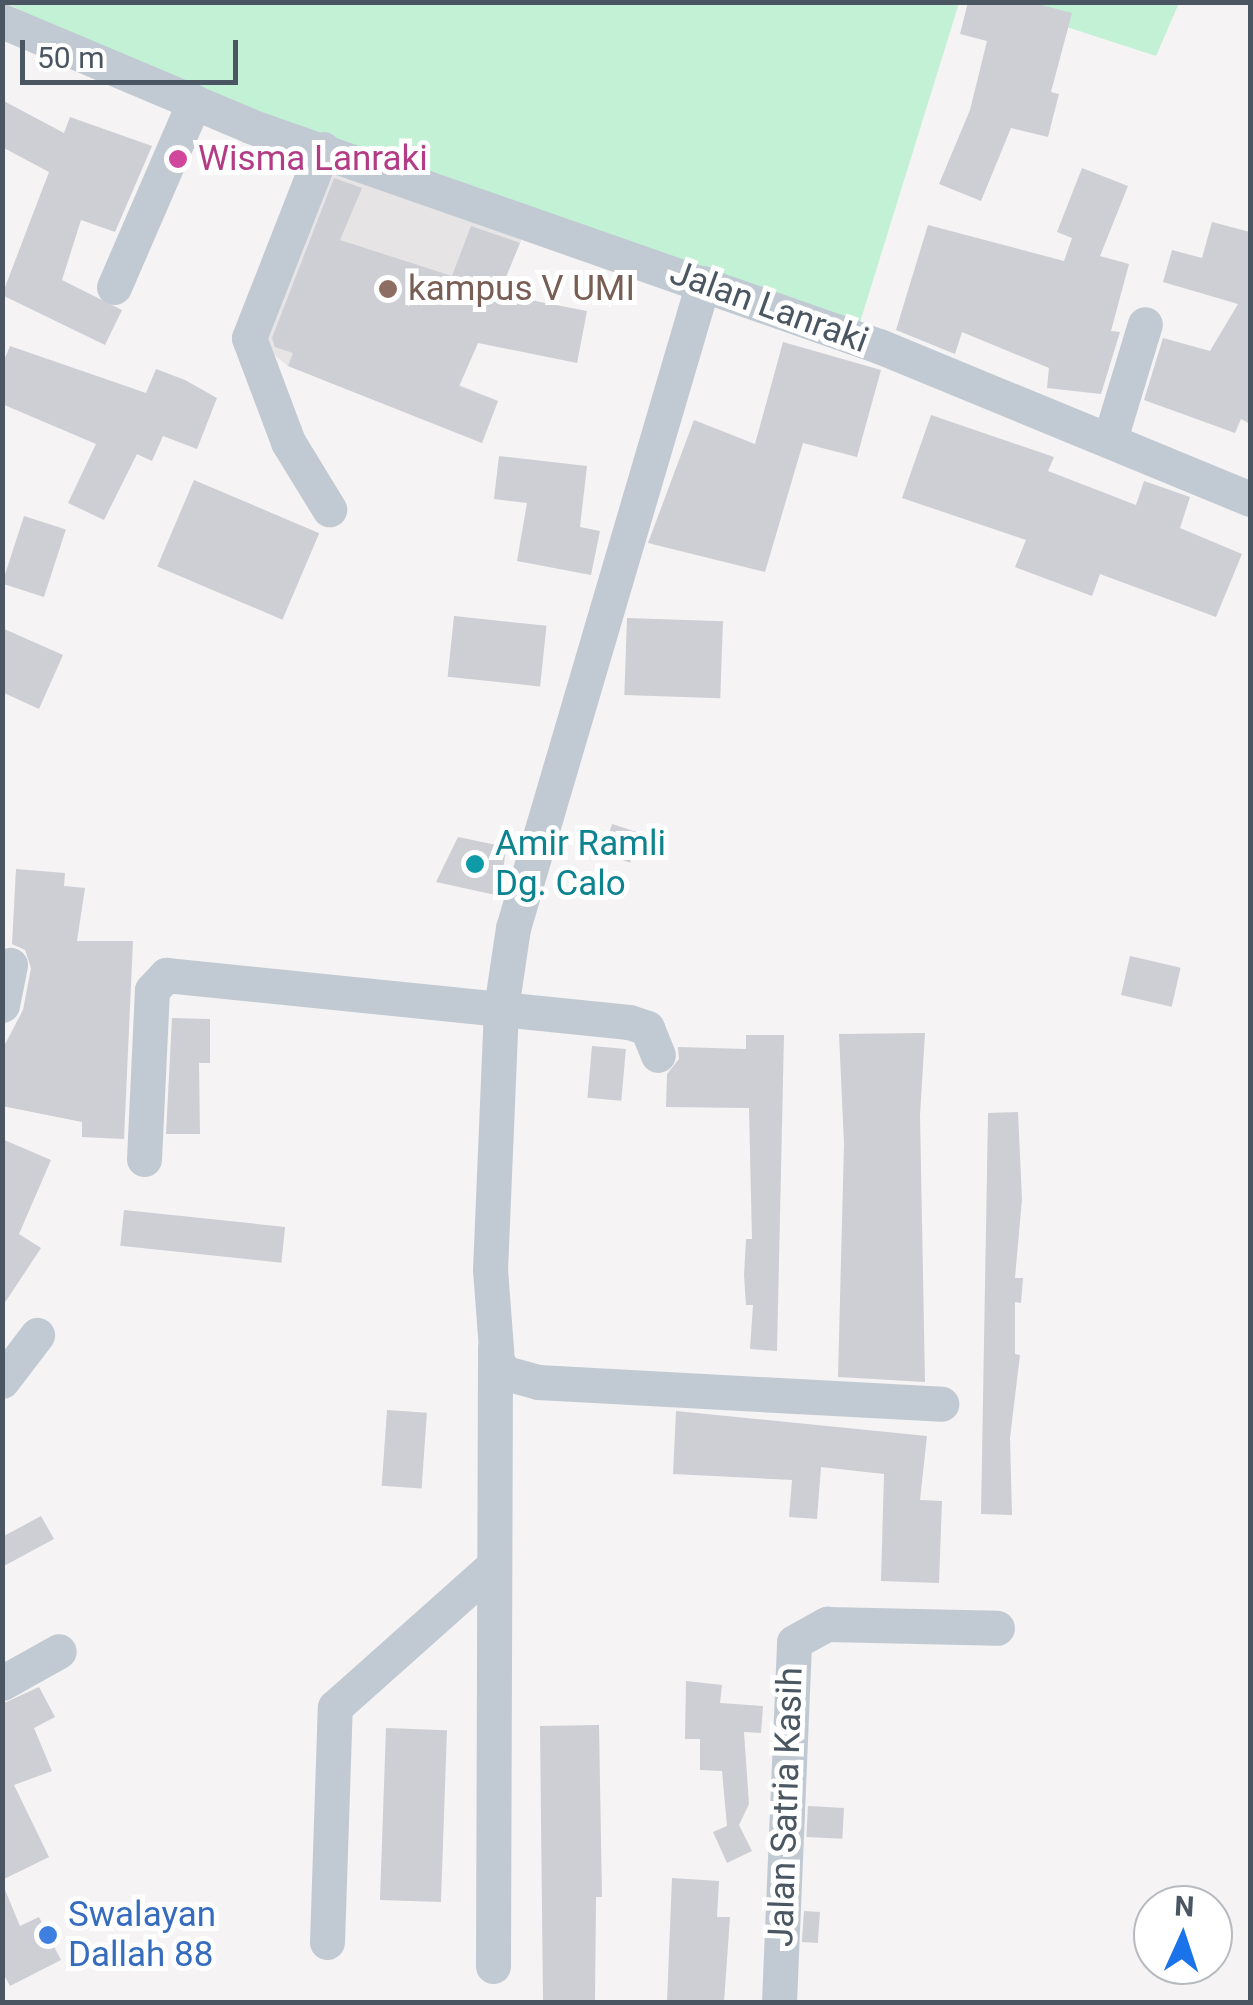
<!DOCTYPE html>
<html>
<head>
<meta charset="utf-8">
<style>
	body { margin:0 }
	#map { position:relative; width:1253px; height:2005px; overflow:hidden; background:#f5f3f3; font-family:Roboto,sans-serif }
	div>[style] { position:absolute }
	[style*='--x'] { left:calc(var(--x)*1px); top:calc(var(--y)*1px); width:calc(var(--w)*1px); rotate:calc(var(--a)*1deg) }
	.education>* { inset:0; background:#e6e4e5 }
	.green>* { inset:0; background:#c3f1d5 }
	.building>* { inset:0; background:#cdcfd5; transform-origin:0 0 }
	.street>* { height:35px; margin:-17.5px; padding:0 17.5px; transform-origin:17.5px; border-radius:17.5px; background:#c1cad2 }
	.dots>* { width:28px; height:28px; translate:-50% -50%; box-sizing:border-box; border:5px solid #fff; border-radius:50% }
	span { translate:-50% -50%; white-space:nowrap; text-align:center; line-height:1.15; -webkit-text-stroke:10px #fff; paint-order:stroke }
	.hotel-label { font-size:35px; color:#b23c85 }
	.left { translate:0 -50%; text-align:left }
	.education-label { font-size:35px; color:#785e54 }
	.street-label { font-size:35px; color:#4a5661 }
	.culture-label { font-size:35px; color:#0d838f }
	.shop-label { font-size:35px; color:#366cbe }
	.frame { position:absolute; inset:0; border:5px solid #4a5661; pointer-events:none }
	.north { position:absolute; left:1133px; top:1885px; width:100px; height:100px; box-sizing:border-box; background:#fff; border:2px solid #b7bbc0; border-radius:50%; rotate:3deg; font-size:28px; font-weight:700; line-height:40px; text-align:center; color:#4a5661 }
	.north::after { content:''; display:block; margin:auto; width:35px; height:45px; background:#1a73e8; clip-path:polygon(50% 0,100% 100%,50% 72%,0 100%) }
	.scale { position:absolute; left:20px; top:40px; width:218px; height:45px; box-sizing:border-box; border:5px solid #4a5661; border-top:0; padding-left:12px; font-size:30px; line-height:35px; white-space:nowrap; color:#4a5661; -webkit-text-stroke:8px #fff; paint-order:stroke }
</style>
</head>
<body>
<div id="map">
	<div class="education">
		<div style="clip-path:polygon(324px 157px,522px 238px,460px 385px,498px 401px,482px 443px,288px 366px,255px 340px)"></div>
	</div>
	<div class="green">
		<div style="clip-path:polygon(3px 2px,959px 3px,852px 348px,310px 144px)"></div>
		<div style="clip-path:polygon(993px 3px,1179px 3px,1156px 56px)"></div>
	</div>
	<div class="building">
		<div style="clip-path:polygon(968px 2px,1030px 2px,1072px 13px,1051px 92px,1059px 94px,1048px 137px,1011px 128px,981px 201px,939px 184px,970px 110px,987px 41px,960px 34px)"></div>
		<div style="clip-path:polygon(2px 100px,64px 133px,70px 117px,152px 146px,115px 232px,81px 220px,62px 280px,122px 310px,105px 345px,2px 295px,49px 172px,2px 147px)"></div>
		<div style="clip-path:polygon(1082px 168px,1128px 186px,1100px 256px,1129px 264px,1111px 331px,1120px 332px,1101px 394px,1047px 388px,1049px 368px,962px 332px,955px 354px,896px 330px,928px 225px,1064px 261px,1072px 238px,1057px 232px)"></div>
		<div style="clip-path:polygon(334px 178px,362px 188px,340px 240px,452px 276px,471px 226px,520px 243px,499px 294px,587px 311px,577px 363px,478px 343px,459px 386px,498px 401px,482px 443px,288px 366px,293px 353px,275px 347px,272px 338px)"></div>
		<div style="clip-path:polygon(1212px 222px,1250px 232px,1250px 424px,1241px 419px,1235px 433px,1144px 400px,1163px 338px,1210px 351px,1238px 304px,1163px 282px,1172px 250px,1202px 258px)"></div>
		<div style="clip-path:polygon(783px 342px,881px 370px,857px 457px,803px 443px,765px 572px,648px 543px,694px 420px,755px 444px)"></div>
		<div style="clip-path:polygon(10px 346px,146px 393px,156px 369px,185px 380px,217px 398px,197px 449px,163px 436px,152px 461px,137px 454px,104px 520px,68px 503px,96px 444px,2px 404px,2px 365px)"></div>
		<div style="clip-path:polygon(931px 415px,1054px 457px,1048px 471px,1136px 505px,1144px 481px,1190px 497px,1180px 528px,1242px 554px,1216px 617px,1100px 574px,1092px 596px,1015px 567px,1026px 540px,902px 498px)"></div>
		<div style="clip-path:polygon(499px 456px,587px 466px,580px 527px,600px 531px,591px 575px,517px 561px,527px 503px,494px 499px)"></div>
		<div style="left:194px;top:480px;width:136px;height:94px;rotate:23deg"></div>
		<div style="left:24px;top:516px;width:44px;height:71px;rotate:18deg"></div>
		<div style="left:454px;top:616px;width:93px;height:61px;rotate:6deg"></div>
		<div style="left:627px;top:618px;width:96px;height:77px;rotate:2deg"></div>
		<div style="clip-path:polygon(2px 628px,63px 655px,39px 709px,2px 692px)"></div>
		<div style="left:612px;top:824px;width:29px;height:31px;rotate:18deg"></div>
		<div style="clip-path:polygon(458px 837px,506px 847px,500px 896px,436px 882px)"></div>
		<div style="clip-path:polygon(16px 869px,65px 873px,64px 886px,85px 888px,77px 941px,133px 941px,124px 1139px,82px 1137px,82px 1122px,2px 1106px,2px 1050px,23px 1010px,31px 968px,25px 950px,12px 944px)"></div>
		<div style="left:1130px;top:956px;width:52px;height:40px;rotate:13deg"></div>
		<div style="clip-path:polygon(172px 1018px,210px 1019px,210px 1063px,199px 1063px,200px 1134px,166px 1134px)"></div>
		<div style="clip-path:polygon(925px 1033px,920px 1115px,925px 1382px,838px 1377px,844px 1144px,839px 1034px)"></div>
		<div style="clip-path:polygon(746px 1035px,784px 1035px,777px 1351px,750px 1349px,753px 1305px,746px 1305px,744px 1275px,746px 1239px,752px 1239px,749px 1108px,666px 1107px,667px 1074px,679px 1059px,678px 1047px,746px 1049px)"></div>
		<div style="left:592px;top:1046px;width:34px;height:52px;rotate:5deg"></div>
		<div style="clip-path:polygon(1018px 1112px,1022px 1199px,1015px 1278px,1023px 1278px,1021px 1303px,1015px 1302px,1015px 1354px,1020px 1355px,1010px 1438px,1012px 1515px,981px 1514px,988px 1113px)"></div>
		<div style="clip-path:polygon(2px 1139px,51px 1160px,19px 1234px,41px 1248px,2px 1307px)"></div>
		<div style="left:124px;top:1210px;width:162px;height:36px;rotate:6deg"></div>
		<div style="left:387px;top:1410px;width:40px;height:76px;rotate:4deg"></div>
		<div style="clip-path:polygon(676px 1411px,927px 1436px,920px 1500px,942px 1501px,939px 1583px,881px 1581px,884px 1474px,821px 1467px,817px 1519px,789px 1517px,792px 1480px,673px 1474px)"></div>
		<div style="clip-path:polygon(41px 1516px,54px 1539px,2px 1567px,2px 1537px)"></div>
		<div style="clip-path:polygon(686px 1681px,722px 1685px,720px 1703px,763px 1706px,761px 1733px,744px 1732px,749px 1804px,739px 1825px,752px 1851px,727px 1863px,713px 1832px,727px 1826px,722px 1771px,700px 1770px,700px 1739px,685px 1739px)"></div>
		<div style="clip-path:polygon(39px 1687px,55px 1717px,34px 1728px,52px 1771px,14px 1785px,49px 1857px,2px 1880px,2px 1704px)"></div>
		<div style="clip-path:polygon(599px 1725px,602px 1897px,596px 1897px,595px 2001px,543px 2000px,540px 1726px)"></div>
		<div style="left:386px;top:1728px;width:61px;height:172px;rotate:2deg"></div>
		<div style="left:808px;top:1806px;width:36px;height:31px;rotate:3deg"></div>
		<div style="clip-path:polygon(672px 1878px,719px 1881px,717px 1917px,730px 1917px,724px 2002px,667px 2002px)"></div>
		<div style="clip-path:polygon(3px 1885px,20px 1926px,39px 1917px,61px 1960px,10px 1986px,2px 1971px)"></div>
		<div style="left:804px;top:1911px;width:16px;height:31px;rotate:4deg"></div>
	</div>
	<div class="street">
		<div style="--x:2;--y:21;--w:269;--a:22.9"></div>
		<div style="--x:250;--y:126;--w:666;--a:19.28"></div>
		<div style="--x:879;--y:346;--w:401;--a:22.4"></div>
		<div style="--x:323;--y:149;--w:203;--a:111.4"></div>
		<div style="--x:249;--y:338;--w:111;--a:69.4"></div>
		<div style="--x:288;--y:442;--w:79;--a:58.5"></div>
		<div style="--x:703;--y:283;--w:672;--a:106.41"></div>
		<div style="--x:513;--y:928;--w:81;--a:98.5"></div>
		<div style="--x:501;--y:1008;--w:261;--a:92.4"></div>
		<div style="--x:490;--y:1269;--w:93;--a:85.7"></div>
		<div style="--x:497;--y:1362;--w:14;--a:54"></div>
		<div style="--x:505;--y:1373;--w:34;--a:15"></div>
		<div style="--x:538;--y:1382;--w:404;--a:3.1"></div>
		<div style="--x:114;--y:287;--w:202;--a:-66.6"></div>
		<div style="--x:1110;--y:439;--w:120;--a:-73.1"></div>
		<div style="--x:2;--y:1005;--w:41;--a:-78.7"></div>
		<div style="--x:144;--y:1159;--w:169;--a:-87.3"></div>
		<div style="--x:152;--y:990;--w:21;--a:-47"></div>
		<div style="--x:166;--y:975;--w:465;--a:5.8"></div>
		<div style="--x:629;--y:1022;--w:19;--a:18"></div>
		<div style="--x:647;--y:1028;--w:29;--a:68"></div>
		<div style="--x:2;--y:1381;--w:58;--a:-52.7"></div>
		<div style="--x:2;--y:1683;--w:65;--a:-29.3"></div>
		<div style="--x:327;--y:1942;--w:235;--a:-88.1"></div>
		<div style="--x:335;--y:1707;--w:209;--a:-41.7"></div>
		<div style="--x:493;--y:1966;--w:619;--a:-89.81"></div>
		<div style="--x:779;--y:2002;--w:360;--a:-87.6"></div>
		<div style="--x:794;--y:1642;--w:38;--a:-29"></div>
		<div style="--x:827;--y:1624;--w:170;--a:1.3"></div>
	</div>
	<div class="dots">
		<div style="left:178px;top:159px;background:#d1479c"></div>
		<div style="left:388px;top:289px;background:#8d6e63"></div>
		<div style="left:475px;top:864px;background:#0f9aa8"></div>
		<div style="left:48px;top:1935px;background:#3f7fe0"></div>
	</div>
	<div class="hotel-label">
		<span class="left" style="left:198px;top:159px">Wisma Lanraki</span>
	</div>
	<div class="education-label">
		<span class="left" style="left:408px;top:289px">kampus V UMI</span>
	</div>
	<div class="street-label">
		<span style="left:769px;top:307px;rotate:20deg">Jalan Lanraki</span>
		<span style="left:786px;top:1807px;rotate:-88deg">Jalan Satria Kasih</span>
	</div>
	<div class="culture-label">
		<span class="left" style="left:495px;top:864px">Amir Ramli<br>Dg. Calo</span>
	</div>
	<div class="shop-label">
		<span class="left" style="left:68px;top:1935px">Swalayan<br>Dallah 88</span>
	</div>
	<div class="frame"></div>
	<div class="north">N</div>
	<div class="scale">50 m</div>
</div>
</body>
</html>
